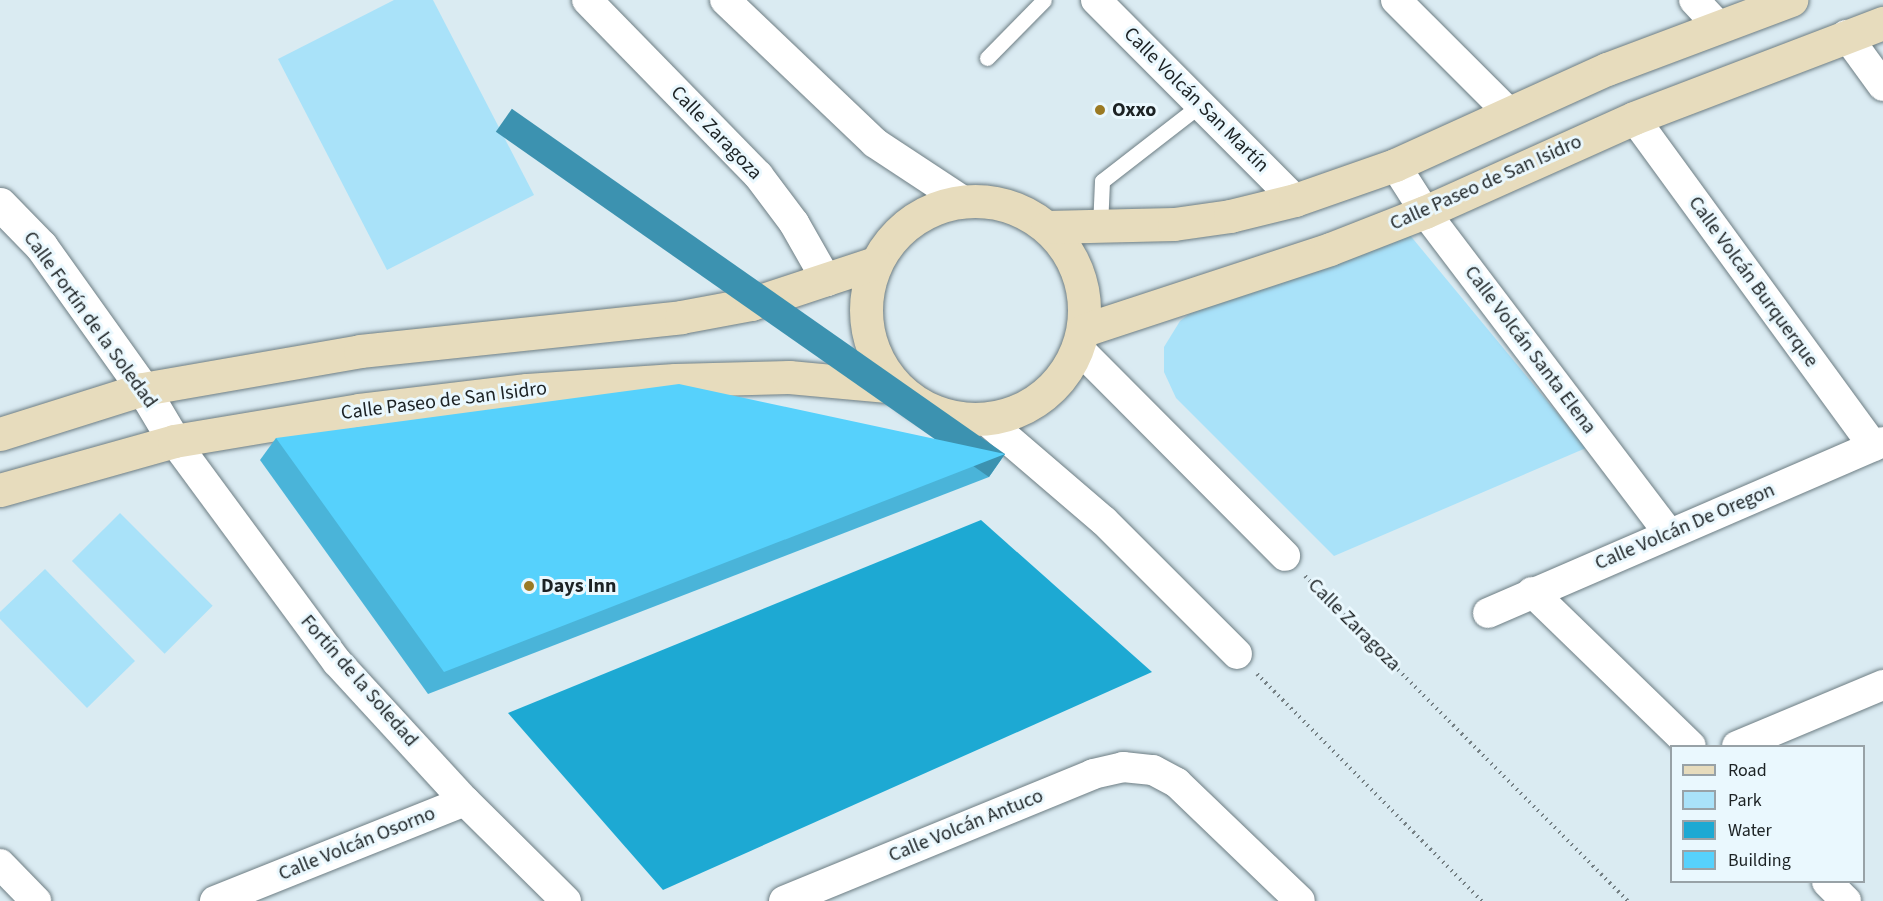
<!DOCTYPE html>
<html>
<head>
<meta charset="utf-8">
<style>
	body { margin:0 }
	#map { position:relative; width:1883px; height:901px; overflow:hidden; background:#daebf2; font-family:"Source Sans 3",sans-serif }
	div>[style] { position:absolute }
	[style*='--x'] { left:calc(var(--x)*1px); top:calc(var(--y)*1px); width:calc(var(--w)*1px); rotate:calc(var(--a)*1deg) }
	.green>* { inset:0; background:#a9e2f9; transform-origin:0 0 }
	.water>* { inset:0; background:#1da9d3 }
	.path>* { height:4px; margin-top:-2px; transform-origin:0; background:repeating-linear-gradient(90deg,#758084 0 1.5px,transparent 0 6px) }
	.roads { filter:drop-shadow(0 0 2px #6d7d83) drop-shadow(0 0 2px #6d7d83) }
	.service>* { height:15px; margin:-7.5px; padding:0 7.5px; transform-origin:7.5px; border-radius:7.5px; background:#fff }
	.minor>* { height:30px; margin:-15px; padding:0 15px; transform-origin:15px; border-radius:15px; background:#fff }
	.tertiary>* { height:33px; margin:-16.5px; padding:0 16.5px; transform-origin:16.5px; border-radius:16.5px; background:#fff }
	.secondary>* { height:33px; margin:-16.5px; padding:0 16.5px; transform-origin:16.5px; border-radius:16.5px; background:#e7dcbd }
	.secondary>.ring { margin:-16.5px; padding:0; box-sizing:content-box; background:none; border:33px solid #e7dcbd; border-radius:50% }
	.wall>* { inset:0; background:#4ab4d9 }
	.shaded-wall>* { inset:0; background:#3c92b0; transform-origin:0 0 }
	.building>* { inset:0; background:#56d1fc }
	.dots>* { width:16px; height:16px; translate:-50% -50%; box-sizing:border-box; border:3px solid #eaf8fe; border-radius:50% }
	span { translate:-50% -50%; white-space:nowrap; text-align:center; line-height:1.15; -webkit-text-stroke:6px #eaf8fe; paint-order:stroke }
	.street-label { font-size:20px; color:#1c2224 }
	.poi-label { font-size:20px; color:#1c2224; font-weight:700 }
	.left { translate:0 -50%; text-align:left }
	.legend { position:absolute; left:1670px; top:745px; width:195px; height:138px; box-sizing:border-box; background:#eaf8fe; border:2px solid #98a2a7; margin:0; padding:8px 10px; list-style:none; font-size:18px; color:#1c2224 }
	.legend li { display:flex; align-items:center; gap:12px; height:30px }
	.legend b { width:30px; border:2px solid #98a2a7 }
</style>
</head>
<body>
<div id="map">
	<div class="green">
		<div style="clip-path:polygon(394px 0,433px 0,534px 195px,387px 270px,278px 59px)"></div>
		<div style="clip-path:polygon(1409px 234px,1586px 448px,1334px 556px,1176px 398px,1164px 372px,1164px 347px,1180px 321px,1192px 312px)"></div>
		<div style="left:120px;top:513px;width:131px;height:68px;rotate:45deg"></div>
		<div style="clip-path:polygon(45px 569px,135px 661px,87px 708px,0 619px,0 612px)"></div>
	</div>
	<div class="water">
		<div style="clip-path:polygon(981px 520px,1152px 672px,663px 890px,508px 713px)"></div>
	</div>
	<div class="path">
		<div style="--x:1305;--y:576;--w:458;--a:45.2"></div>
		<div style="--x:1257;--y:674;--w:320;--a:45.3"></div>
	</div>
	<div class="roads">
		<div class="service">
			<div style="--x:987;--y:58;--w:81;--a:-45.5"></div>
			<div style="--x:1100;--y:227;--w:46;--a:-87.5"></div>
			<div style="--x:1102;--y:181;--w:124;--a:-37.8"></div>
		</div>
		<div class="minor">
			<div style="--x:587;--y:0;--w:245;--a:45.7"></div>
			<div style="--x:758;--y:175;--w:60;--a:53.1"></div>
			<div style="--x:794;--y:223;--w:67;--a:60.4"></div>
			<div style="--x:725;--y:0;--w:207;--a:43.6"></div>
			<div style="--x:875;--y:143;--w:105;--a:33.4"></div>
			<div style="--x:1096;--y:0;--w:282;--a:45.1"></div>
			<div style="--x:1396;--y:0;--w:158;--a:45"></div>
			<div style="--x:1694;--y:0;--w:35;--a:47"></div>
			<div style="--x:1846;--y:35;--w:63;--a:54"></div>
			<div style="--x:1634;--y:118;--w:406;--a:53.9"></div>
			<div style="--x:1395;--y:165;--w:56;--a:57.4"></div>
			<div style="--x:1425;--y:212;--w:403;--a:52.8"></div>
			<div style="--x:1079;--y:349;--w:292;--a:45.1"></div>
			<div style="--x:986;--y:420;--w:155;--a:40.6"></div>
			<div style="--x:1104;--y:521;--w:188;--a:45"></div>
			<div style="--x:174;--y:441;--w:275;--a:53.6"></div>
			<div style="--x:337;--y:662;--w:189;--a:47.4"></div>
			<div style="--x:465;--y:801;--w:142;--a:44.7"></div>
			<div style="--x:1532;--y:592;--w:221;--a:44.1"></div>
			<div style="--x:1488;--y:613;--w:430;--a:-23.4"></div>
			<div style="--x:1737;--y:746;--w:158;--a:-22.7"></div>
			<div style="--x:0;--y:864;--w:52;--a:45.8"></div>
			<div style="--x:1827;--y:882;--w:27;--a:45"></div>
			<div style="--x:215;--y:901;--w:269;--a:-21.8"></div>
			<div style="--x:784;--y:901;--w:334;--a:-22.3"></div>
			<div style="--x:1093;--y:774;--w:31;--a:-13"></div>
			<div style="--x:1123;--y:767;--w:30;--a:6"></div>
			<div style="--x:1153;--y:770;--w:27;--a:28"></div>
			<div style="--x:1177;--y:783;--w:170;--a:43.8"></div>
		</div>
		<div class="tertiary">
			<div style="--x:0;--y:204;--w:59;--a:45.7"></div>
			<div style="--x:41;--y:246;--w:176;--a:54.5"></div>
			<div style="--x:143;--y:389;--w:61;--a:59.2"></div>
		</div>
		<div class="secondary">
			<div class="ring" style="left:866px;top:201px;width:185px;height:185px"></div>
			<div style="--x:1047;--y:227;--w:127;--a:-1.4"></div>
			<div style="--x:1174;--y:224;--w:57;--a:-8.1"></div>
			<div style="--x:1230;--y:216;--w:67;--a:-13.8"></div>
			<div style="--x:1295;--y:200;--w:106;--a:-19.3"></div>
			<div style="--x:1395;--y:165;--w:233;--a:-24.4"></div>
			<div style="--x:1607;--y:69;--w:197;--a:-20.6"></div>
			<div style="--x:1084;--y:330;--w:259;--a:-18.2"></div>
			<div style="--x:1330;--y:249;--w:102;--a:-21.3"></div>
			<div style="--x:1425;--y:212;--w:229;--a:-24.2"></div>
			<div style="--x:1634;--y:118;--w:267;--a:-20.9"></div>
			<div style="--x:0;--y:434;--w:150;--a:-17.5"></div>
			<div style="--x:143;--y:389;--w:220;--a:-9.9"></div>
			<div style="--x:360;--y:351;--w:323;--a:-6"></div>
			<div style="--x:681;--y:317;--w:71;--a:-10.5"></div>
			<div style="--x:751;--y:304;--w:131;--a:-18.3"></div>
			<div style="--x:0;--y:490;--w:181;--a:-15.7"></div>
			<div style="--x:174;--y:441;--w:188;--a:-9.5"></div>
			<div style="--x:359;--y:410;--w:169;--a:-6.8"></div>
			<div style="--x:527;--y:390;--w:148;--a:-3.9"></div>
			<div style="--x:675;--y:380;--w:114;--a:-1.5"></div>
			<div style="--x:789;--y:377;--w:107;--a:5.3"></div>
		</div>
	</div>
	<div class="wall">
		<div style="clip-path:polygon(276px 438px,1005px 454px,989px 477px,428px 694px,260px 460px)"></div>
	</div>
	<div class="shaded-wall">
		<div style="left:1005px;top:454px;width:28px;height:602px;rotate:125deg"></div>
	</div>
	<div class="building">
		<div style="clip-path:polygon(679px 384px,1005px 454px,444px 672px,276px 438px)"></div>
	</div>
	<div class="dots">
		<div style="left:1100px;top:110px;background:#9b7a24"></div>
		<div style="left:529px;top:586px;background:#9b7a24"></div>
	</div>
	<div class="street-label">
		<span style="left:1196px;top:100px;rotate:45deg">Calle Volcán San Martín</span>
		<span style="left:716px;top:133px;rotate:46deg">Calle Zaragoza</span>
		<span style="left:1486px;top:183px;rotate:-24deg">Calle Paseo de San Isidro</span>
		<span style="left:1753px;top:282px;rotate:54deg">Calle Volcán Burquerque</span>
		<span style="left:90px;top:320px;rotate:54deg">Calle Fortín de la Soledad</span>
		<span style="left:1530px;top:350px;rotate:53deg">Calle Volcán Santa Elena</span>
		<span style="left:444px;top:401px;rotate:-7deg">Calle Paseo de San Isidro</span>
		<span style="left:1685px;top:527px;rotate:-23deg">Calle Volcán De Oregon</span>
		<span style="left:1354px;top:625px;rotate:45deg">Calle Zaragoza</span>
		<span style="left:359px;top:681px;rotate:49deg">Fortín de la Soledad</span>
		<span style="left:966px;top:826px;rotate:-22deg">Calle Volcán Antuco</span>
		<span style="left:357px;top:844px;rotate:-22deg">Calle Volcán Osorno</span>
	</div>
	<div class="poi-label">
		<span class="left" style="left:1112px;top:110px">Oxxo</span>
		<span class="left" style="left:541px;top:586px">Days Inn</span>
	</div>
	<ul class="legend">
	<li><b style="height:8px;background:#e7dcbd"></b>Road</li>
	<li><b style="height:16px;background:#a9e2f9"></b>Park</li>
	<li><b style="height:16px;background:#1da9d3"></b>Water</li>
	<li><b style="height:16px;background:#56d1fc"></b>Building</li>
	</ul>
</div>
</body>
</html>
